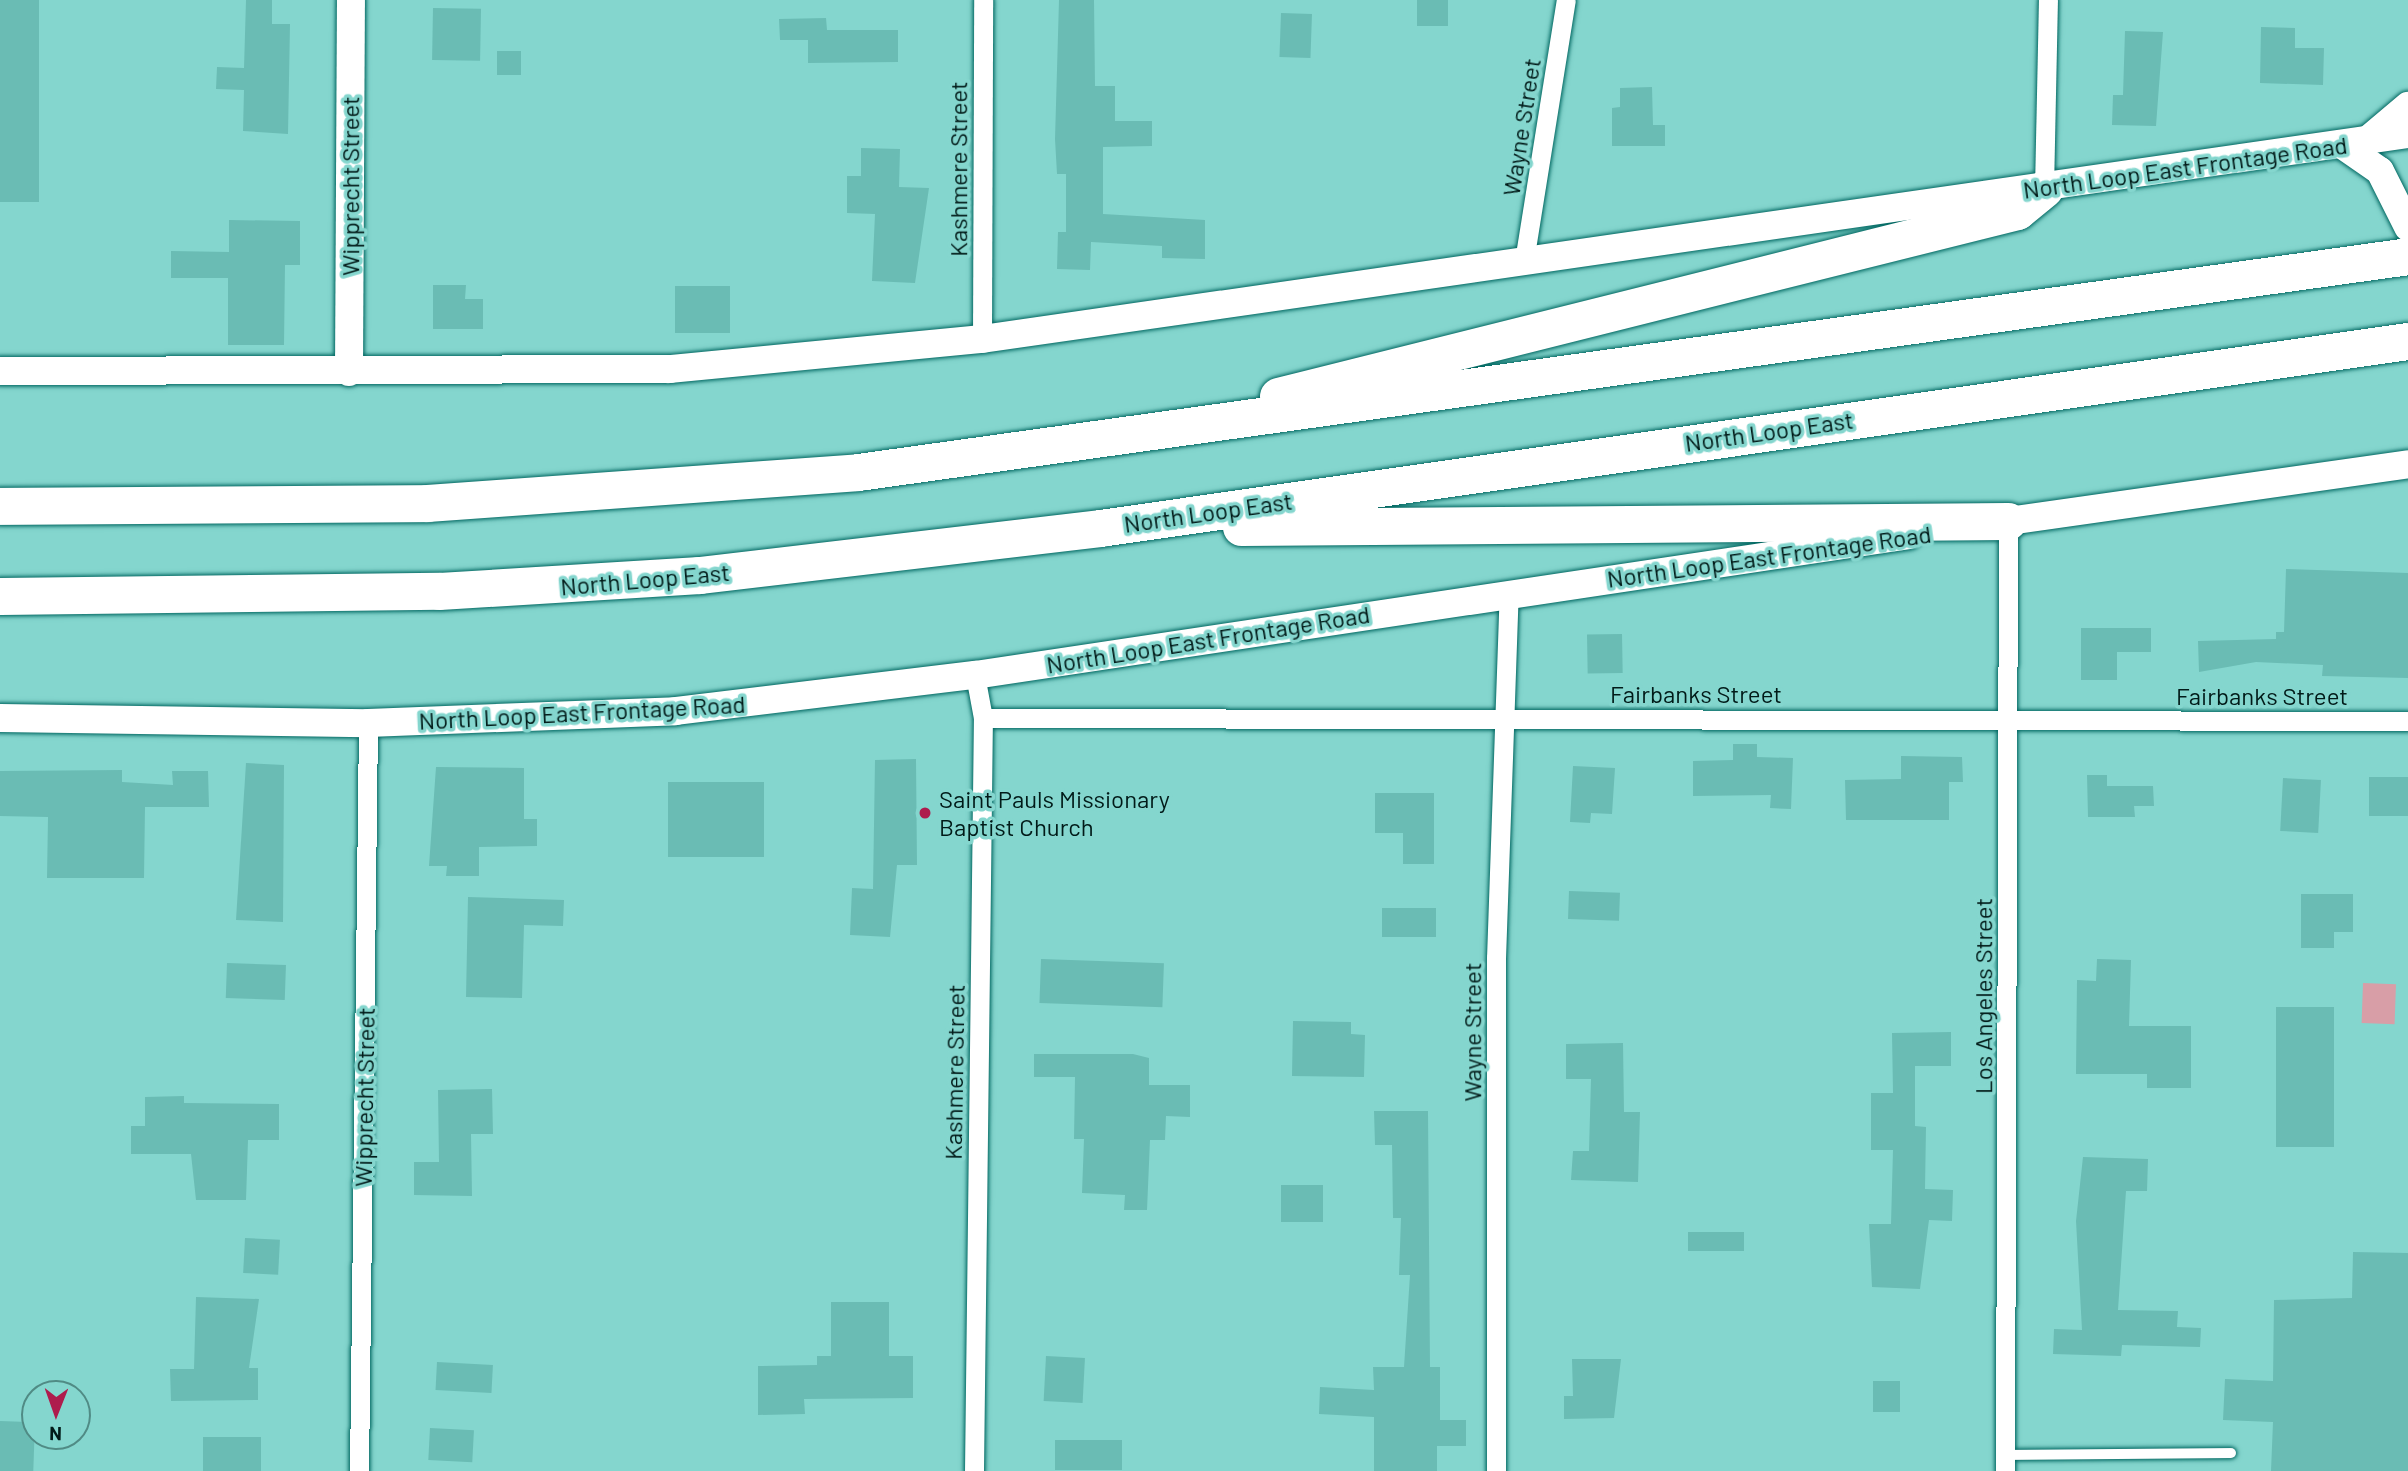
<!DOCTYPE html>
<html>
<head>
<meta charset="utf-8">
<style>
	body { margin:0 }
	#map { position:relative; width:2408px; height:1471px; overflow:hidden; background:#84d6ce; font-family:Barlow,sans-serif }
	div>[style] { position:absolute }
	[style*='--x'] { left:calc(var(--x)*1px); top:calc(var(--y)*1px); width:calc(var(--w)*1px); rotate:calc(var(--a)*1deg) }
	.green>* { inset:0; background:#d89ea7; transform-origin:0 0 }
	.building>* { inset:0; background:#6abcb4; transform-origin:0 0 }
	.roads { filter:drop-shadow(0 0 2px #006761) drop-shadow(0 0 2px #006761) }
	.lane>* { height:10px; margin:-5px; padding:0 5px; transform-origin:5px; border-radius:5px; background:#fff }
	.street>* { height:19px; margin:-9.5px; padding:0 9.5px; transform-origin:9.5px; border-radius:9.5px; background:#fff }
	.secondary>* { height:28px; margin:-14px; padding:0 14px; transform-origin:14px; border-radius:14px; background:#fff }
	.highway>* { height:37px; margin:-18.5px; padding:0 18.5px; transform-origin:18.5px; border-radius:18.5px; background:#fff }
	.dots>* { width:19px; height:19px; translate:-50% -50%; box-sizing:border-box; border:4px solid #84d6ce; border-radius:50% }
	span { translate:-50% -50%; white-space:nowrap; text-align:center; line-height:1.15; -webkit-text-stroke:7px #84d6ce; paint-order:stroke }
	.street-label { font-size:24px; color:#011a18 }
	.poi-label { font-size:24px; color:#011a18 }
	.left { translate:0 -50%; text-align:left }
	.north { position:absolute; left:21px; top:1380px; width:70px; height:70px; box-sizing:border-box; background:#84d6ce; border:2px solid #508b85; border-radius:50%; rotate:181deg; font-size:19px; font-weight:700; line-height:28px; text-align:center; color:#011a18 }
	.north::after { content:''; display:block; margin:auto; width:24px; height:32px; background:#ae1c4d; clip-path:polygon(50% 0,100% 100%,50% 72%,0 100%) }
</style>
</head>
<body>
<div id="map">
	<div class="green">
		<div style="left:2363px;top:983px;width:33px;height:40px;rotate:2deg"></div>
	</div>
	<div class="building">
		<div style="left:0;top:0;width:39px;height:202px"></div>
		<div style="clip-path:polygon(246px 0,272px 0,272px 24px,290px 24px,288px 134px,243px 131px,244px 90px,216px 89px,217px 67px,244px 68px)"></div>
		<div style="clip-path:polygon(1059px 0,1094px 0,1095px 86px,1115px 86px,1115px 121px,1152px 121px,1152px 146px,1103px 147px,1103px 214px,1205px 220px,1205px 259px,1162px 258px,1162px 246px,1091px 242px,1090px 270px,1057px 269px,1058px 232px,1066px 232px,1066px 174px,1057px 174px,1055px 139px)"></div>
		<div style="left:1417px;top:0;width:31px;height:26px"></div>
		<div style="left:433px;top:8px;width:48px;height:52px;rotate:1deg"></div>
		<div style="left:1281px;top:13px;width:31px;height:44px;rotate:2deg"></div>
		<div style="clip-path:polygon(826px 18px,827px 30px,898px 30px,898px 62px,808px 63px,808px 40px,780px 40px,779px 19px)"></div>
		<div style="clip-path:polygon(2261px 27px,2295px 28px,2295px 48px,2324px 48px,2323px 85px,2260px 83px)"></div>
		<div style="clip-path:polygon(2125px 31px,2163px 32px,2156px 126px,2112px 125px,2113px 95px,2123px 95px)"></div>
		<div style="left:497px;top:51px;width:24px;height:24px"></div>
		<div style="clip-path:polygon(1652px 87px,1653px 125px,1665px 125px,1665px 146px,1612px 146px,1612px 108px,1620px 107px,1620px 88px)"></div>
		<div style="clip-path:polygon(861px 148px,900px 149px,899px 187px,929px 188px,915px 283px,872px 281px,875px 214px,847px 213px,847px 176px,861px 176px)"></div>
		<div style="clip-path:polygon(229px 220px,300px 221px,300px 265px,285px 265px,284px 345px,228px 345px,228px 278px,171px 278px,171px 251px,229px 252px)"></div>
		<div style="clip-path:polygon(433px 285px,466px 285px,465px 299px,483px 299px,483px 329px,433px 329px)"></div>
		<div style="left:730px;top:286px;width:47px;height:55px;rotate:90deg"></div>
		<div style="clip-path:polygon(2286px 569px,2408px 573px,2408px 678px,2322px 676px,2323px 665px,2256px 662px,2199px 672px,2198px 641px,2276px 639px,2276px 632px,2284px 632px)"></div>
		<div style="clip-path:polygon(2081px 628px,2151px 628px,2151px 652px,2117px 652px,2117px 680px,2081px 680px)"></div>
		<div style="left:1622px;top:634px;width:39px;height:35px;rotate:89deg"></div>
		<div style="clip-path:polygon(1733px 744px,1757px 744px,1757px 757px,1793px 758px,1791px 809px,1770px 808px,1771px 795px,1693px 796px,1693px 761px,1733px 760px)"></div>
		<div style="clip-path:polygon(1901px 756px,1962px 757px,1963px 782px,1949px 782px,1949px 820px,1846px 820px,1845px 780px,1901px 779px)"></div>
		<div style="clip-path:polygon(916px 759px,917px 865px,897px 865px,890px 937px,850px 935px,852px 888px,873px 889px,875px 760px)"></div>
		<div style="clip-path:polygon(246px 763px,284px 765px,283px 922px,236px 920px)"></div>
		<div style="clip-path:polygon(1573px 766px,1615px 768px,1612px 814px,1591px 813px,1590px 823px,1570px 822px)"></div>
		<div style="clip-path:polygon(436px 767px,524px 768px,524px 819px,537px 819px,537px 846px,479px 847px,479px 876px,446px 876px,447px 866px,429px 866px)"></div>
		<div style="clip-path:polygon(122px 770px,122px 782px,173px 785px,172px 771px,208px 771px,209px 807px,145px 807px,144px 878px,47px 878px,48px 817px,0 816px,0 771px)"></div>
		<div style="clip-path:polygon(2087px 775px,2107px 775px,2107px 786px,2153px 786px,2154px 806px,2134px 806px,2135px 817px,2088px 817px)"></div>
		<div style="left:2369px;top:777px;width:39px;height:39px"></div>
		<div style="left:2283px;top:778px;width:38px;height:53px;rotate:3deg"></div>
		<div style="left:668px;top:782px;width:96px;height:75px"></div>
		<div style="clip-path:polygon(1375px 793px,1434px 793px,1434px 864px,1403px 864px,1403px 833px,1375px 833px)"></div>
		<div style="left:1569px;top:891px;width:51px;height:28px;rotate:2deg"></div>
		<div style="clip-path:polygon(2301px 894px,2353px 894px,2353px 932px,2334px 932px,2334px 948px,2301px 948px)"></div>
		<div style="clip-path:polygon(468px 897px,564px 900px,563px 926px,524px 925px,522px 998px,466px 997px)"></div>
		<div style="left:1436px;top:908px;width:29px;height:54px;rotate:90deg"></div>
		<div style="left:1041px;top:959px;width:123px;height:44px;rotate:2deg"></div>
		<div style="clip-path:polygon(2097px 959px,2131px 960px,2129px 1026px,2191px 1026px,2191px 1088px,2147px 1088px,2147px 1074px,2076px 1074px,2077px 980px,2096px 981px)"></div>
		<div style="left:227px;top:963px;width:59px;height:35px;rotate:2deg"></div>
		<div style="left:2276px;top:1007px;width:58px;height:140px"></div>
		<div style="clip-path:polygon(1293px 1021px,1351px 1022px,1351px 1034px,1365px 1035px,1364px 1077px,1292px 1076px)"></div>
		<div style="clip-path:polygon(1951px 1032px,1951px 1066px,1915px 1066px,1915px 1126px,1926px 1127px,1925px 1189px,1953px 1190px,1952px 1221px,1929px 1220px,1920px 1289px,1872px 1287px,1869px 1224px,1891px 1224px,1893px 1150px,1871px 1150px,1871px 1093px,1893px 1093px,1892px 1033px)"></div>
		<div style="clip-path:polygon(1623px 1043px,1624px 1112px,1640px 1112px,1638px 1182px,1571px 1180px,1573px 1151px,1589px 1151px,1591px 1079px,1566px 1079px,1566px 1044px)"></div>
		<div style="clip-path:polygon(1034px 1054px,1133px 1054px,1149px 1058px,1149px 1085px,1190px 1085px,1190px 1117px,1166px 1116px,1165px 1140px,1150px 1140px,1147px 1210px,1124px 1210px,1125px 1195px,1082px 1193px,1084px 1139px,1074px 1139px,1075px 1077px,1034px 1077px)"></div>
		<div style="clip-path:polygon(492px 1089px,493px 1134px,471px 1134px,472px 1196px,414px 1195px,414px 1162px,439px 1162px,438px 1090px)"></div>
		<div style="clip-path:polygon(184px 1096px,184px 1103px,279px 1104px,279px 1140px,248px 1140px,246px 1200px,196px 1200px,191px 1154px,131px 1154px,131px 1126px,145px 1126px,145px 1097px)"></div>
		<div style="clip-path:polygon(1374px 1111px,1428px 1111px,1430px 1367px,1440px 1367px,1440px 1420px,1466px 1420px,1466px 1446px,1437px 1446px,1437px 1471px,1374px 1471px,1374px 1417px,1319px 1414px,1320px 1387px,1374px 1390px,1373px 1367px,1404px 1367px,1410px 1275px,1399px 1275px,1401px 1218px,1393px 1218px,1392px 1145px,1375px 1145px)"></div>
		<div style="clip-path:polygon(2083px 1157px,2148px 1159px,2147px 1191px,2126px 1191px,2118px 1310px,2178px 1311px,2177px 1327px,2201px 1328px,2200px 1347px,2122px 1345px,2121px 1356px,2053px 1354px,2054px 1329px,2082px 1330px,2076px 1221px)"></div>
		<div style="left:1323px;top:1185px;width:37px;height:42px;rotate:90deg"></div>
		<div style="left:1744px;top:1232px;width:19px;height:56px;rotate:90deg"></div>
		<div style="left:245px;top:1238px;width:35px;height:35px;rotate:3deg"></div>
		<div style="clip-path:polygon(2353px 1252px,2408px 1253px,2408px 1471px,2271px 1471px,2273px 1422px,2223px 1420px,2225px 1379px,2273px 1381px,2274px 1300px,2352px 1298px)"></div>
		<div style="clip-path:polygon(196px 1297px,259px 1299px,249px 1368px,258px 1368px,258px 1400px,171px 1401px,170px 1369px,194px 1369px)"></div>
		<div style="clip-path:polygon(831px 1302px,889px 1302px,889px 1356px,913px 1356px,913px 1398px,804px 1399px,805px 1414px,758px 1415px,758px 1366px,817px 1365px,817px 1356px,831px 1356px)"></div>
		<div style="left:1046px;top:1356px;width:39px;height:45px;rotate:3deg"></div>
		<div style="clip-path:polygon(1572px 1359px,1621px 1359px,1614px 1418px,1564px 1419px,1564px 1396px,1573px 1396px)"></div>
		<div style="left:437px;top:1362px;width:56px;height:28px;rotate:3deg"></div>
		<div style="left:1873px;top:1381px;width:27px;height:31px"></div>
		<div style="left:0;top:1421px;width:35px;height:50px;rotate:2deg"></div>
		<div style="left:430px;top:1428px;width:44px;height:32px;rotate:3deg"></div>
		<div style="left:203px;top:1437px;width:58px;height:34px"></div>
		<div style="left:1055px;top:1440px;width:67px;height:30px"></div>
	</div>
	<div class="roads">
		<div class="lane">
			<div style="--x:2005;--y:1455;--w:226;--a:-0.5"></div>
		</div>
		<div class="street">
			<div style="--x:2044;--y:189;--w:189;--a:-88.8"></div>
			<div style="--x:1524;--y:261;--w:264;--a:-80.9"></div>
			<div style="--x:982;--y:339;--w:339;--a:-89.8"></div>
			<div style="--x:983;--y:718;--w:1425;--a:0.12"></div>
			<div style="--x:359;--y:1471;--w:748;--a:-89.31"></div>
			<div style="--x:974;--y:1471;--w:753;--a:-89.32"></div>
			<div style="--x:983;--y:718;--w:44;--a:-100.5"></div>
			<div style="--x:1496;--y:1471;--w:513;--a:-90"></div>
			<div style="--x:1496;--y:958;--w:364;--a:-88"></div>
			<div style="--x:2005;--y:1471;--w:950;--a:-89.82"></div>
		</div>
		<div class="secondary">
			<div style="--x:2370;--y:138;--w:50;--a:-40.1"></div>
			<div style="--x:2341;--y:144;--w:47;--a:34.7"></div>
			<div style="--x:2380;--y:171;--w:63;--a:63.4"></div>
			<div style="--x:0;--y:371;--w:670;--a:-0.17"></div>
			<div style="--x:670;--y:369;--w:313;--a:-5.5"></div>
			<div style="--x:982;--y:339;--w:1441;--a:-8.18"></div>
			<div style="--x:349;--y:372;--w:372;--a:-89.7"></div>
			<div style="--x:1988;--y:524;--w:424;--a:-8.1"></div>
			<div style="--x:0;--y:718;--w:368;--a:0.8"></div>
			<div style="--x:368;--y:723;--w:308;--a:-2.2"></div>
			<div style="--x:676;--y:711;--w:301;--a:-6.9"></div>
			<div style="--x:975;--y:675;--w:944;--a:-8.52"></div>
		</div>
		<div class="highway">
			<div style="--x:1278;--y:396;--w:762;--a:-14.05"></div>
			<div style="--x:2017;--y:211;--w:35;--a:-39"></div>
			<div style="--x:0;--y:506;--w:428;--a:-0.4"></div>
			<div style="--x:428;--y:503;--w:431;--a:-4.1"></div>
			<div style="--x:858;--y:472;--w:1565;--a:-7.93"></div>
			<div style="--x:1241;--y:527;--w:767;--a:-0.45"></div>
			<div style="--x:0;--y:596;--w:439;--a:-0.7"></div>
			<div style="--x:439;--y:591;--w:261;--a:-3.5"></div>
			<div style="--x:700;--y:575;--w:403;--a:-6.7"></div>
			<div style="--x:1100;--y:528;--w:1321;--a:-8.14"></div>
		</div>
	</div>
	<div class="dots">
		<div style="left:925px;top:813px;background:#ae1c4d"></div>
	</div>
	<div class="street-label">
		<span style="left:1521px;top:127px;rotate:-81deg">Wayne Street</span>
		<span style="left:2185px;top:167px;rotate:-8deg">North Loop East Frontage Road</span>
		<span style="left:958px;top:169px;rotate:-90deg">Kashmere Street</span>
		<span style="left:350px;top:186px;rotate:-90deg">Wipprecht Street</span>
		<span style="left:1769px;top:431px;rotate:-8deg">North Loop East</span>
		<span style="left:1208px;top:512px;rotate:-8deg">North Loop East</span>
		<span style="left:1769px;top:556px;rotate:-8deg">North Loop East Frontage Road</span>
		<span style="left:645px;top:579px;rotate:-5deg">North Loop East</span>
		<span style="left:1208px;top:639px;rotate:-9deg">North Loop East Frontage Road</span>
		<span style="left:1696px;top:694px">Fairbanks Street</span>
		<span style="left:2262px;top:696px">Fairbanks Street</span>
		<span style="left:582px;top:712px;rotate:-3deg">North Loop East Frontage Road</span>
		<span style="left:1983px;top:996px;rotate:-90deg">Los Angeles Street</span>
		<span style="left:1472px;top:1032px;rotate:-90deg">Wayne Street</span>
		<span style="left:954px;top:1072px;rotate:-89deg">Kashmere Street</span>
		<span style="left:364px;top:1097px;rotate:-89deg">Wipprecht Street</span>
	</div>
	<div class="poi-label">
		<span class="left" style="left:939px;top:813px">Saint Pauls Missionary<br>Baptist Church</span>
	</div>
	<div class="north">N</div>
</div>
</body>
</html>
